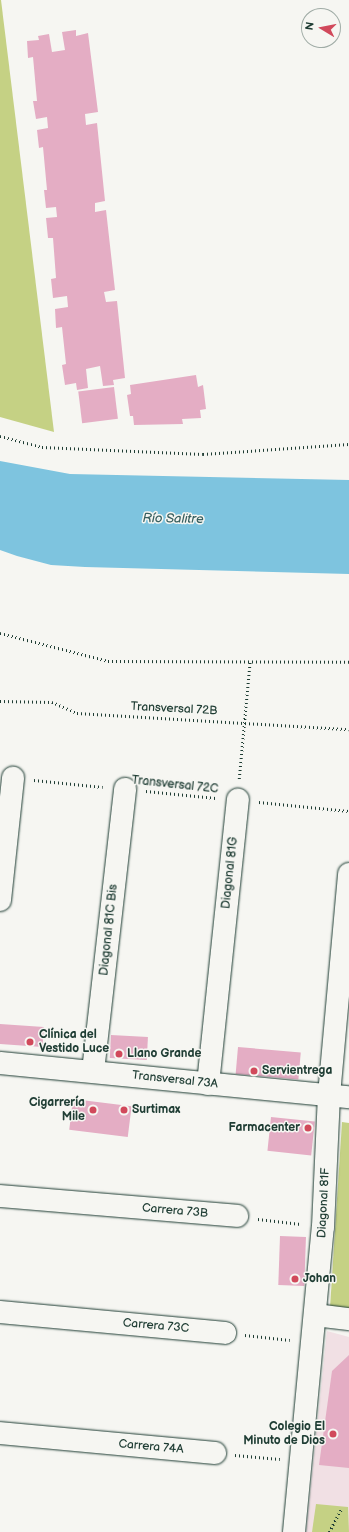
<!DOCTYPE html>
<html>
<head>
<meta charset="utf-8">
<style>
	body { margin:0 }
	#map { position:relative; width:349px; height:1532px; overflow:hidden; background:#f6f6f2; font-family:"Balsamiq Sans",sans-serif }
	div>[style] { position:absolute }
	[style*='--x'] { left:calc(var(--x)*1px); top:calc(var(--y)*1px); width:calc(var(--w)*1px); rotate:calc(var(--a)*1deg) }
	.built>* { inset:0; background:#f1e0e4 }
	.green>* { inset:0; background:#c5d184 }
	.water>* { inset:0; background:#7ec4df }
	.building>* { inset:0; background:#e4adc4; transform-origin:0 0 }
	.path>* { height:2.5px; margin-top:-1.25px; transform-origin:0; background:repeating-linear-gradient(90deg,#1f3d34 0 1px,transparent 0 4px) }
	.roads { filter:drop-shadow(0 0 1px #1f3d34) drop-shadow(0 0 1px #1f3d34) }
	.street>* { height:22px; margin:-11px; padding:0 11px; transform-origin:11px; border-radius:11px; background:#f6f6f2 }
	.secondary>* { height:22px; margin:-11px; padding:0 11px; transform-origin:11px; border-radius:11px; background:#f6f6f2 }
	.dots>* { width:11px; height:11px; translate:-50% -50%; box-sizing:border-box; border:2px solid #f6f6f2; border-radius:50% }
	span { translate:-50% -50%; white-space:nowrap; text-align:center; line-height:1.15; -webkit-text-stroke:3px #f6f6f2; paint-order:stroke }
	.street-label { font-size:12px; color:#1f3d34 }
	.poi-label { font-size:12px; color:#1f3d34; font-weight:700 }
	.left { translate:0 -50%; text-align:left }
	.right { translate:-100% -50%; text-align:right }
	.water-label { font-size:13px; color:#375f5f; font-style:italic }
	.north { position:absolute; left:301px; top:8px; width:40px; height:40px; box-sizing:border-box; background:#f6f6f2; border:1px solid #a0aca6; border-radius:50%; rotate:280deg; font-size:11px; font-weight:700; line-height:16px; text-align:center; color:#1f3d34 }
	.north::after { content:''; display:block; margin:auto; width:14px; height:18px; background:#d1495b; clip-path:polygon(50% 0,100% 100%,50% 72%,0 100%) }
</style>
</head>
<body>
<div id="map">
	<div class="built">
		<div style="clip-path:polygon(327px 1331px,349px 1337px,349px 1532px,306px 1532px)"></div>
	</div>
	<div class="green">
		<div style="clip-path:polygon(0 0,1px 0,54px 432px,0 417px)"></div>
		<div style="clip-path:polygon(342px 1122px,349px 1123px,349px 1310px,330px 1308px)"></div>
		<div style="clip-path:polygon(316px 1504px,348px 1507px,349px 1532px,312px 1532px)"></div>
	</div>
	<div class="water">
		<div style="clip-path:polygon(0 461px,70px 474px,349px 480px,349px 574px,85px 567px,51px 565px,17px 556px,0 550px)"></div>
	</div>
	<div class="building">
		<div style="clip-path:polygon(76px 30px,76px 36px,88px 33px,98px 112px,85px 114px,86px 125px,97px 123px,105px 201px,95px 203px,95px 212px,106px 210px,115px 290px,104px 292px,106px 302px,117px 301px,125px 378px,113px 380px,114px 385px,103px 386px,100px 366px,86px 369px,88px 388px,77px 390px,76px 383px,65px 385px,62px 365px,66px 364px,62px 327px,56px 328px,55px 309px,68px 307px,67px 296px,53px 298px,51px 279px,56px 278px,53px 238px,48px 238px,46px 218px,57px 217px,56px 207px,46px 208px,44px 190px,47px 190px,43px 147px,39px 148px,37px 130px,48px 128px,47px 117px,36px 119px,33px 101px,37px 101px,33px 57px,28px 58px,27px 41px,39px 40px,38px 36px,49px 34px,52px 52px,65px 50px,62px 32px)"></div>
		<div style="clip-path:polygon(196px 375px,198px 387px,203px 385px,206px 409px,200px 410px,201px 418px,182px 419px,183px 424px,134px 425px,133px 416px,130px 416px,127px 395px,131px 394px,130px 385px)"></div>
		<div style="left:114px;top:387px;width:32px;height:36px;rotate:83deg"></div>
		<div style="left:0;top:1024px;width:44px;height:20px;rotate:4deg"></div>
		<div style="left:111px;top:1035px;width:37px;height:23px;rotate:3deg"></div>
		<div style="left:238px;top:1047px;width:63px;height:27px;rotate:5deg"></div>
		<div style="left:73px;top:1099px;width:59px;height:31px;rotate:7deg"></div>
		<div style="left:271px;top:1117px;width:44px;height:34px;rotate:6deg"></div>
		<div style="left:280px;top:1236px;width:26px;height:49px;rotate:2deg"></div>
		<div style="clip-path:polygon(349px 1355px,349px 1468px,319px 1465px,332px 1371px)"></div>
	</div>
	<div class="path">
		<div style="--x:0;--y:436;--w:43;--a:14.7"></div>
		<div style="--x:42;--y:447;--w:161;--a:2.5"></div>
		<div style="--x:203;--y:454;--w:146;--a:-3.9"></div>
		<div style="--x:0;--y:633;--w:112;--a:14.5"></div>
		<div style="--x:108;--y:661;--w:241;--a:0.2"></div>
		<div style="--x:0;--y:701;--w:52;--a:1.1"></div>
		<div style="--x:52;--y:702;--w:27;--a:24"></div>
		<div style="--x:77;--y:713;--w:272;--a:3.4"></div>
		<div style="--x:239;--y:779;--w:119;--a:-84.7"></div>
		<div style="--x:34;--y:780;--w:69;--a:5.8"></div>
		<div style="--x:146;--y:791;--w:70;--a:5.7"></div>
		<div style="--x:259;--y:802;--w:90;--a:5.7"></div>
		<div style="--x:258;--y:1219;--w:43;--a:6.6"></div>
		<div style="--x:245;--y:1335;--w:45;--a:6.3"></div>
		<div style="--x:235;--y:1455;--w:45;--a:5.1"></div>
		<div style="--x:329;--y:1532;--w:27;--a:-62"></div>
	</div>
	<div class="roads">
		<div class="street">
			<div style="--x:0;--y:900;--w:123;--a:-83.9"></div>
			<div style="--x:93;--y:1071;--w:284;--a:-83.5"></div>
			<div style="--x:208;--y:1084;--w:286;--a:-84"></div>
			<div style="--x:0;--y:1196;--w:238;--a:4.8"></div>
			<div style="--x:0;--y:1312;--w:226;--a:5.3"></div>
			<div style="--x:315;--y:1315;--w:34;--a:7"></div>
			<div style="--x:0;--y:1433;--w:216;--a:5.3"></div>
			<div style="--x:294;--y:1532;--w:306;--a:-84.6"></div>
			<div style="--x:323;--y:1227;--w:132;--a:-87.4"></div>
			<div style="--x:329;--y:1095;--w:222;--a:-84.8"></div>
		</div>
		<div class="secondary">
			<div style="--x:0;--y:1063;--w:351;--a:5.6"></div>
		</div>
	</div>
	<div class="dots">
		<div style="left:30px;top:1042px;background:#d1495b"></div>
		<div style="left:119px;top:1054px;background:#d1495b"></div>
		<div style="left:254px;top:1071px;background:#d1495b"></div>
		<div style="left:93px;top:1110px;background:#d1495b"></div>
		<div style="left:124px;top:1110px;background:#d1495b"></div>
		<div style="left:308px;top:1128px;background:#d1495b"></div>
		<div style="left:295px;top:1279px;background:#d1495b"></div>
		<div style="left:333px;top:1434px;background:#d1495b"></div>
	</div>
	<div class="street-label">
		<span style="left:174px;top:709px;rotate:3deg">Transversal 72B</span>
		<span style="left:175px;top:785px;rotate:6deg">Transversal 72C</span>
		<span style="left:230px;top:873px;rotate:-84deg">Diagonal 81G</span>
		<span style="left:109px;top:930px;rotate:-84deg">Diagonal 81C Bis</span>
		<span style="left:175px;top:1080px;rotate:6deg">Transversal 73A</span>
		<span style="left:324px;top:1203px;rotate:-87deg">Diagonal 81F</span>
		<span style="left:175px;top:1211px;rotate:5deg">Carrera 73B</span>
		<span style="left:156px;top:1326px;rotate:5deg">Carrera 73C</span>
		<span style="left:151px;top:1447px;rotate:5deg">Carrera 74A</span>
	</div>
	<div class="poi-label">
		<span class="left" style="left:39px;top:1042px">Clínica del<br>Vestido Luce</span>
		<span class="left" style="left:127px;top:1054px">Llano Grande</span>
		<span class="left" style="left:262px;top:1071px">Servientrega</span>
		<span class="right" style="left:85px;top:1110px">Cigarrería<br>Mile</span>
		<span class="left" style="left:132px;top:1110px">Surtimax</span>
		<span class="right" style="left:300px;top:1128px">Farmacenter</span>
		<span class="left" style="left:303px;top:1279px">Johan</span>
		<span class="right" style="left:325px;top:1434px">Colegio El<br>Minuto de Dios</span>
	</div>
	<div class="water-label">
		<span style="left:173px;top:519px;rotate:1deg">Río Salitre</span>
	</div>
	<div class="north">N</div>
</div>
</body>
</html>
